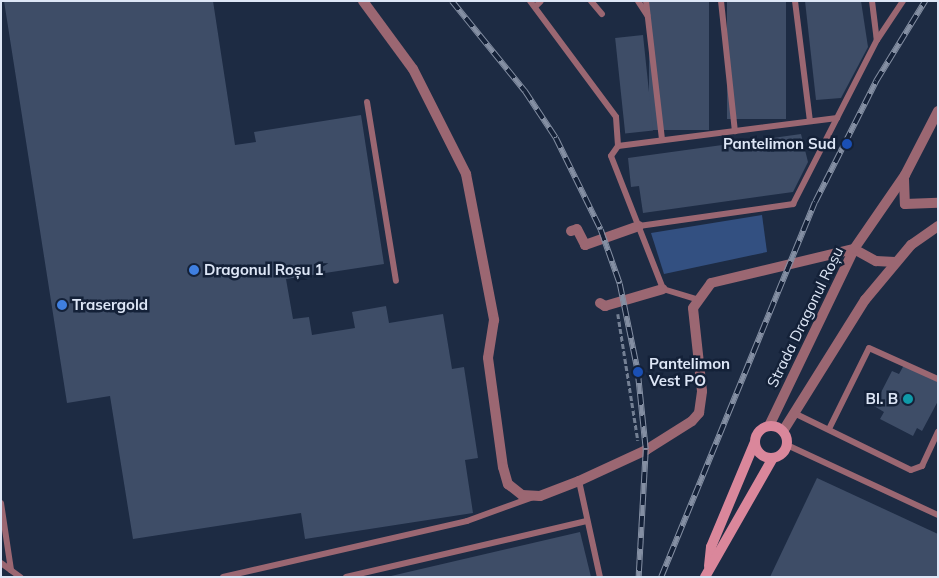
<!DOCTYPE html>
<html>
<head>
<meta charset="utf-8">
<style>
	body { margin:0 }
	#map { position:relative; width:939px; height:578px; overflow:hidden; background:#1d2b43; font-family:Mulish,sans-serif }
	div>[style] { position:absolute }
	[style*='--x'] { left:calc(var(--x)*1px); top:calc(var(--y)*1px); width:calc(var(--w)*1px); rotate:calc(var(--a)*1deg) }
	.green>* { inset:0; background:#335081 }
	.building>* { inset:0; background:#3e4d67; transform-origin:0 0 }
	.path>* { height:2.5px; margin-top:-1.25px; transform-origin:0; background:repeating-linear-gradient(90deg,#748094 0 5px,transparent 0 7.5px) }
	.lane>* { height:6px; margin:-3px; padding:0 3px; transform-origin:3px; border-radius:3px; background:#9b6772 }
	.street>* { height:10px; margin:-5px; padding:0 5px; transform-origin:5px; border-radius:5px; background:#9b6772 }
	.secondary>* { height:10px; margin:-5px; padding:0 5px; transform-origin:5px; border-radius:5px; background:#da879b }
	.secondary>.ring { margin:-5px; padding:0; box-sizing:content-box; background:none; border:10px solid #da879b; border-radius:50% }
	.rail>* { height:5.5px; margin-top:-2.75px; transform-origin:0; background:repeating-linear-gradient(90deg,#142138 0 11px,#848fa3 0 22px); box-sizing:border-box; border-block:1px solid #848fa3 }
	.dots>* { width:14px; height:14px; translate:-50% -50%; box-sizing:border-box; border:2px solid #142138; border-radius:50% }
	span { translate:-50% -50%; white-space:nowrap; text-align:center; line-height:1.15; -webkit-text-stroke:5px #142138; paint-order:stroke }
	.poi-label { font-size:15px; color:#dde6f6; font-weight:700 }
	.right { translate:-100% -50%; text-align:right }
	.left { translate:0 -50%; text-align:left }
	.street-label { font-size:15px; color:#dde6f6 }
	.frame { position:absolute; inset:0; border:2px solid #dde6f6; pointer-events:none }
</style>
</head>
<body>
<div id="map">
	<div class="green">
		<div style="clip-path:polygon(762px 215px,767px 252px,664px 274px,651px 233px)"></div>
	</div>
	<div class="building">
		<div style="clip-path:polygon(4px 1px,213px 1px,235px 145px,256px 142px,254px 132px,361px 115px,384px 264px,286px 279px,293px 319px,309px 317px,312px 335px,355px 328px,352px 312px,386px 306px,389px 323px,443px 314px,452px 369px,464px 367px,478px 458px,465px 460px,473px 513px,305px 539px,301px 513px,133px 539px,110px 396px,67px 403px)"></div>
		<div style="left:649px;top:1px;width:60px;height:129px"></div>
		<div style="left:727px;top:1px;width:59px;height:118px"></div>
		<div style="clip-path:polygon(805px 1px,861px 1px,868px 47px,841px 98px,816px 100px)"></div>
		<div style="left:643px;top:35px;width:96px;height:28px;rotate:84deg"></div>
		<div style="clip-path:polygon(801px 134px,808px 162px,793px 192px,643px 213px,639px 186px,631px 187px,628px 158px)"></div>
		<div style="clip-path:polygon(904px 365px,938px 382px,938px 401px,922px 431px,917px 428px,913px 436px,880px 419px,884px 412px,874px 406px,892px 371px,899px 374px)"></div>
		<div style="clip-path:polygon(817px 478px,938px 534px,938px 577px,770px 577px)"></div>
		<div style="clip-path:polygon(580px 532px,591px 577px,391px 577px,391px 576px)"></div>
	</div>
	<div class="path">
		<div style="--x:618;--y:314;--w:128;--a:81"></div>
	</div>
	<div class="lane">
		<div style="--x:530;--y:1;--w:144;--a:53.4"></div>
		<div style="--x:616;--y:117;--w:29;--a:86"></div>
		<div style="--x:618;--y:146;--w:12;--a:125"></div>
		<div style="--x:611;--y:156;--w:143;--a:68.6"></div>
		<div style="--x:663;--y:289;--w:34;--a:17"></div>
		<div style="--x:591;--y:1;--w:17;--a:50"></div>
		<div style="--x:638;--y:1;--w:17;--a:57"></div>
		<div style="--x:646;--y:1;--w:140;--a:83.4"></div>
		<div style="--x:721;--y:1;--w:131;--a:83.9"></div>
		<div style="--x:795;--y:1;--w:121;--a:82.9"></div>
		<div style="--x:872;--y:1;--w:39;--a:83"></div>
		<div style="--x:535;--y:7;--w:8;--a:-45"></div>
		<div style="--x:367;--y:102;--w:181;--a:80.8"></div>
		<div style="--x:618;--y:146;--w:221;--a:-7.3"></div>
		<div style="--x:639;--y:226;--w:156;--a:-8.1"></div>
		<div style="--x:793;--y:204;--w:184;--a:-62.9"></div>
		<div style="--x:877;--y:40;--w:47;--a:-56.3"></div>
		<div style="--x:794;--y:413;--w:130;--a:26"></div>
		<div style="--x:911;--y:470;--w:12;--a:-20"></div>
		<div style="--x:922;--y:466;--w:38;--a:-65"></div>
		<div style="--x:829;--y:429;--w:90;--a:-63.7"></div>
		<div style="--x:869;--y:348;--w:76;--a:24.2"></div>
		<div style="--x:787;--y:445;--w:166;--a:24.9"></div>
		<div style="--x:579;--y:481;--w:98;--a:77.7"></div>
		<div style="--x:1;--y:503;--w:68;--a:81.5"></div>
		<div style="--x:1;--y:563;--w:24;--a:36"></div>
		<div style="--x:223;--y:577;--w:250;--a:-12.9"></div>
		<div style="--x:467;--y:521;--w:70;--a:-20"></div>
		<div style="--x:346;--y:577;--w:247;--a:-13.1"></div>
	</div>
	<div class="street">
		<div style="--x:363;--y:1;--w:84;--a:53.7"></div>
		<div style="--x:413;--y:69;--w:118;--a:63.2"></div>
		<div style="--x:466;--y:174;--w:149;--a:79.1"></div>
		<div style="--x:494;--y:320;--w:38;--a:99"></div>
		<div style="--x:488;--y:358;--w:110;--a:82.2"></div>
		<div style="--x:503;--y:467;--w:18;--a:74"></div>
		<div style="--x:508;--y:484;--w:18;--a:38"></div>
		<div style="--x:522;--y:495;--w:18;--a:3"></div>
		<div style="--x:540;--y:496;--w:42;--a:-21"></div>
		<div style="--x:579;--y:481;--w:74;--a:-24.8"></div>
		<div style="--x:646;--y:450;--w:54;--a:-32.2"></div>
		<div style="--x:692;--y:421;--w:11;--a:-49"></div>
		<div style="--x:699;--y:413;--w:22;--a:-82"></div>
		<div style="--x:702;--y:391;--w:83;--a:-96.2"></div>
		<div style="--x:693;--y:308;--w:31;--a:-54"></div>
		<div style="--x:711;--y:283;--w:147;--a:-13.4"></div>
		<div style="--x:854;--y:249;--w:25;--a:29"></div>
		<div style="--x:876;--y:261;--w:19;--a:3"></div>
		<div style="--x:904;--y:179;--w:25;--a:88"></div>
		<div style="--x:905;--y:204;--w:33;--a:-2"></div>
		<div style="--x:571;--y:231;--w:6;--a:-18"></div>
		<div style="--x:577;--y:229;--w:18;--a:63"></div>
		<div style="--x:585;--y:245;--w:57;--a:-19.4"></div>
		<div style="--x:600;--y:303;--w:6;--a:31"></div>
		<div style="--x:605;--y:306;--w:60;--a:-16.3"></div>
		<div style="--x:769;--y:426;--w:196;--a:-64.3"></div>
		<div style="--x:854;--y:249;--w:90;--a:-55.4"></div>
		<div style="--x:905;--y:175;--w:72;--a:-62.7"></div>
		<div style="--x:783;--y:431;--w:155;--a:-58"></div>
		<div style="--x:865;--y:300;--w:72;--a:-50.1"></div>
		<div style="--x:911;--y:245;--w:33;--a:-35"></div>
	</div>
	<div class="secondary">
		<div class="ring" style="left:755px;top:426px;width:22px;height:22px"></div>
		<div style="--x:709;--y:566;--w:19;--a:-84"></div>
		<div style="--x:711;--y:547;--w:112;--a:-67.3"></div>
		<div style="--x:705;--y:577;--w:137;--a:-60.3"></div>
	</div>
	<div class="rail">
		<div style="--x:452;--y:1;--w:116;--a:51"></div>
		<div style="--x:525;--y:91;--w:56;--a:56.6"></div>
		<div style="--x:556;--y:138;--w:102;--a:63.9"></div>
		<div style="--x:601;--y:230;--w:57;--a:70.6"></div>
		<div style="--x:620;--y:284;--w:90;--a:78.4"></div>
		<div style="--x:638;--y:372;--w:78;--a:84.1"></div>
		<div style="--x:646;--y:450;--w:127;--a:93.2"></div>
		<div style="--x:661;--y:577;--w:405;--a:-67.7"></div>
		<div style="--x:815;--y:202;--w:136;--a:-63.2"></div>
		<div style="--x:876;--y:81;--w:94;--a:-58.5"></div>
	</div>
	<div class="dots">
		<div style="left:847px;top:144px;background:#1a4fb4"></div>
		<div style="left:194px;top:270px;background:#3f7fe0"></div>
		<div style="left:62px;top:305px;background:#3f7fe0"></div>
		<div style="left:638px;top:372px;background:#1a4fb4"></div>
		<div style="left:908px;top:399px;background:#0f9aa8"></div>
	</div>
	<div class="poi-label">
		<span class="right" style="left:836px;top:144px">Pantelimon Sud</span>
		<span class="left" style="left:204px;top:270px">Dragonul Roșu 1</span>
		<span class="left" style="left:72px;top:305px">Trasergold</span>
		<span class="left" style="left:649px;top:372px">Pantelimon<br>Vest PO</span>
		<span class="right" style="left:898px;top:399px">Bl. B</span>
	</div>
	<div class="street-label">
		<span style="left:805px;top:317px;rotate:-64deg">Strada Dragonul Roșu</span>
	</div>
	<div class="frame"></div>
</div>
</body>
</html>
